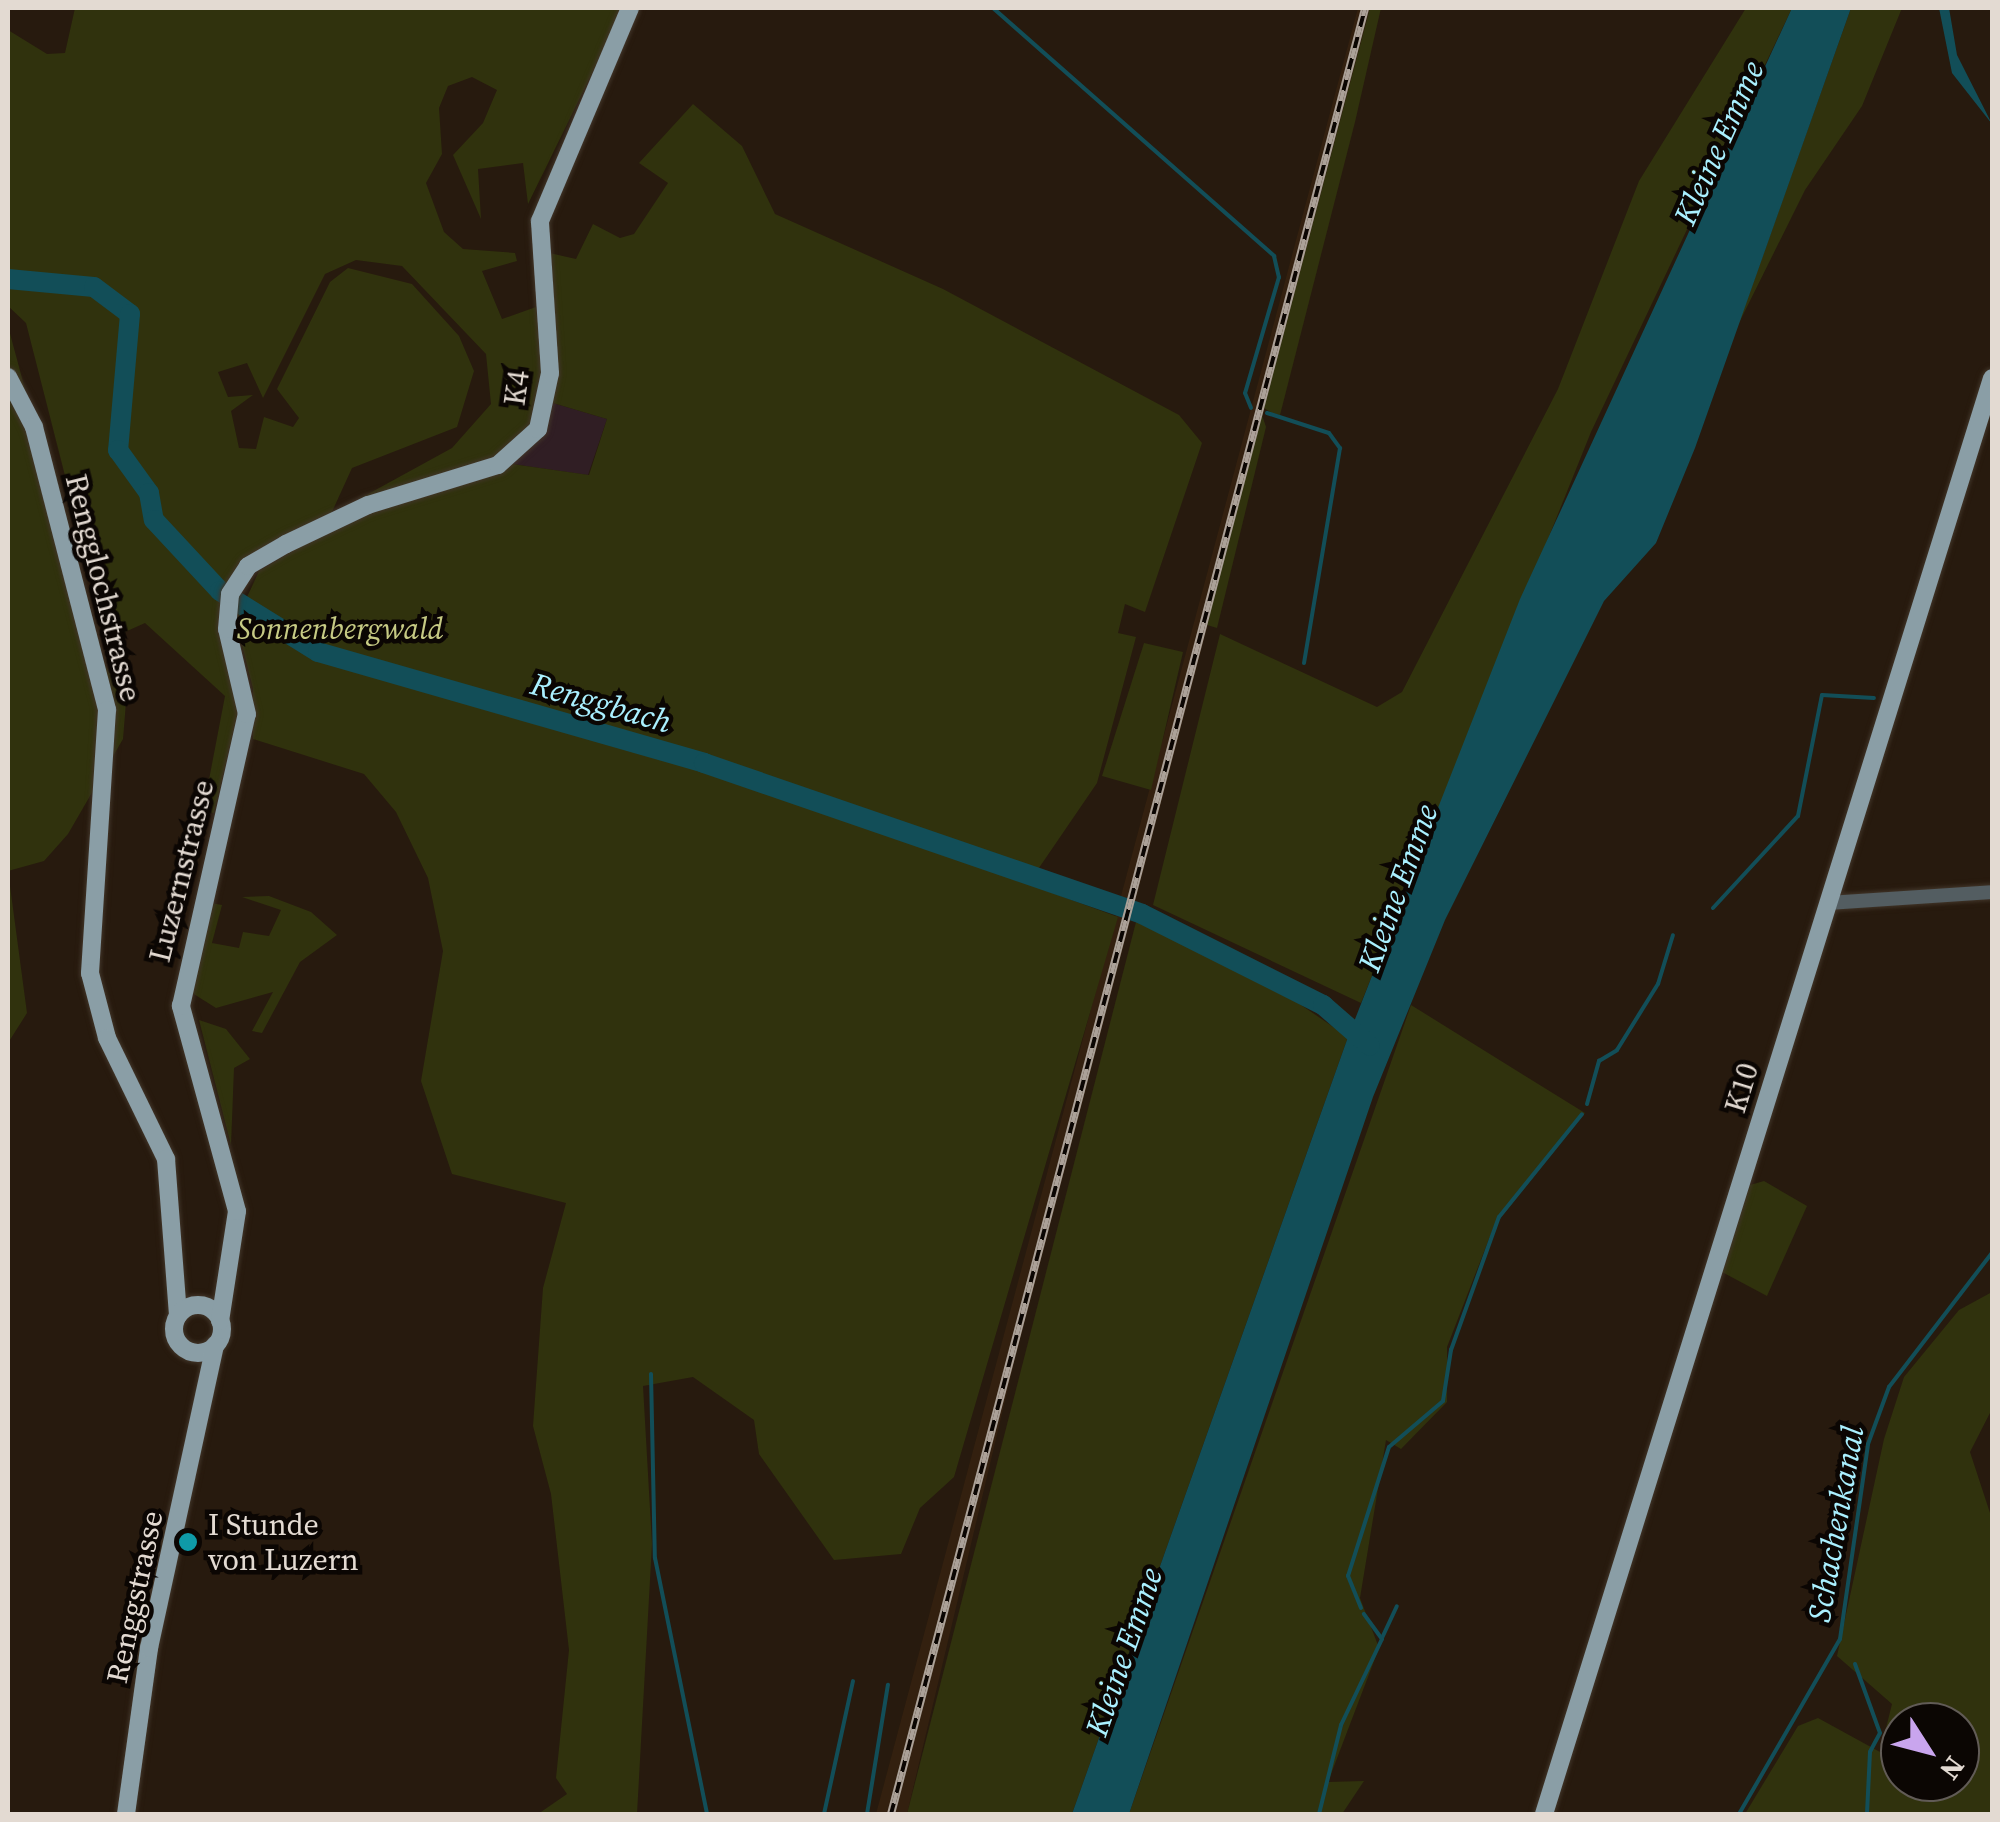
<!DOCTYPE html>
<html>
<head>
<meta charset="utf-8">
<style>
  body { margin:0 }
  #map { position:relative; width:2000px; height:1822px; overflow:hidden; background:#271a0e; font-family:"Source Serif 4",serif }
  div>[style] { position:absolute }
  .built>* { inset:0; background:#33200f }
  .industrial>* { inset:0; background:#301e24 }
  .green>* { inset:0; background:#30320d }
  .water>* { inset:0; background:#124e58 }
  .stream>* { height:4px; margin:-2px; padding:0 2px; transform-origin:2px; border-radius:2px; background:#124e58 }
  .river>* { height:20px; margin:-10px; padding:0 10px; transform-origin:10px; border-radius:10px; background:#124e58 }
  .roads { filter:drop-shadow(0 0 2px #413529) drop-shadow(0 0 2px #413529) }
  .minor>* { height:14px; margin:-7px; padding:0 7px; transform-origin:7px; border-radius:7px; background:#535d61 }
  .major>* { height:18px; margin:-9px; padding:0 9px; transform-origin:9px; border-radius:9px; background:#8a9ea6 }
  .major>.ring { margin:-9px; padding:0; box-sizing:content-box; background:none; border:18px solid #8a9ea6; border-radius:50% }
  .rail>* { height:8px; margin-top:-4px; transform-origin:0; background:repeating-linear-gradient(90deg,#0b0603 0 11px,#aba198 0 22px); box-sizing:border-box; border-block:2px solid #aba198 }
  .dots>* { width:28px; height:28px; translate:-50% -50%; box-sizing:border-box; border:5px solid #0b0603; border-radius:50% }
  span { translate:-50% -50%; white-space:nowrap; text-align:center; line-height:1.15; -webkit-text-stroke:9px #0b0603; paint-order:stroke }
  .street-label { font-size:30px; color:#e3dad2 }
  .park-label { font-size:30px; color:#c6ca84; font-style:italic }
  .poi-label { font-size:30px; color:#e3dad2 }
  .left { translate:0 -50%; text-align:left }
  .water-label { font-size:32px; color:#aaf0ff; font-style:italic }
  .frame { position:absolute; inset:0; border:10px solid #e3dad2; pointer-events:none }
  .north { position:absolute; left:1880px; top:1702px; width:100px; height:100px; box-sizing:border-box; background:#0b0603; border:2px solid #615b56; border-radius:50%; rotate:126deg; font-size:28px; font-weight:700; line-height:40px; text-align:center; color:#e3dad2 }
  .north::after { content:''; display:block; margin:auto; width:35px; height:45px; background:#c9a5ee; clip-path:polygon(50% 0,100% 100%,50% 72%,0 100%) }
</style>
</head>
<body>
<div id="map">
  <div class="built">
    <i style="clip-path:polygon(1358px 8px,1370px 8px,1014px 1363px,907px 1814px,876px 1814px)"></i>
  </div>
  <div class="industrial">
    <i style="clip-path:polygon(553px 403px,607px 419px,588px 475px,512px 464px,539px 440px)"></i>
  </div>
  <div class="green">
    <i style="clip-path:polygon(75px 8px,624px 8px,528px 204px,523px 163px,478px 169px,481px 219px,453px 155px,483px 123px,497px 90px,472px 77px,448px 86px,439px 108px,442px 154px,426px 183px,444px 232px,463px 249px,515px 253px,517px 261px,482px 271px,502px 319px,536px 307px,543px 379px,534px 423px,498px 457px,361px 502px,359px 499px,452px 448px,491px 404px,486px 354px,402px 266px,356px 260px,325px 274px,263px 398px,247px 363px,218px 372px,228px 397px,253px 395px,231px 411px,239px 448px,256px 449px,264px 417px,293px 427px,299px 418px,277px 389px,330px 282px,348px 268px,412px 284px,459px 336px,474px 371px,457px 427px,352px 468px,331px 514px,245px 558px,227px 583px,219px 614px,240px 703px,214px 813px,203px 811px,225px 696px,145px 623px,107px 640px,26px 323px,8px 306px,8px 30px,47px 54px,65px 53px)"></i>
    <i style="clip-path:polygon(1370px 8px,1381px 8px,1355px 122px,1280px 415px,1272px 413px,1264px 408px)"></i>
    <i style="clip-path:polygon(1746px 8px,1792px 8px,1591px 432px,1361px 1003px,1153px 905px,1220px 634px,1377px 707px,1402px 692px,1558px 389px,1639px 181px)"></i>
    <i style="clip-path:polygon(1851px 8px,1902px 8px,1862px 106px,1805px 190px,1738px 325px)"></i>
    <i style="clip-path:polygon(693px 104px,742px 146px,775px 214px,943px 289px,1179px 415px,1202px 443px,1145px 612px,1125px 604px,1118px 633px,1136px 637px,1097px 783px,1028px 884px,1118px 917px,954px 1477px,920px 1508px,901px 1554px,834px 1560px,759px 1454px,754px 1420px,693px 1377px,643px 1386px,652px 1544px,637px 1814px,538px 1814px,567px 1794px,556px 1778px,569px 1650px,551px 1494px,533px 1426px,543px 1288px,566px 1203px,452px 1174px,421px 1081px,443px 951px,428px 878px,396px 812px,364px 774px,253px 739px,253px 689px,236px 621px,259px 571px,347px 519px,512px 464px,589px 475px,607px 419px,553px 403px,545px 252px,576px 259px,593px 224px,620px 238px,634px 234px,668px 183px,639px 163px)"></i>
    <i style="clip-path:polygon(8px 326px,94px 646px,126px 702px,123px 739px,68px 834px,44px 861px,8px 871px,27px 1013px,8px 1043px)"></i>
    <i style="clip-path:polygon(1262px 415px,1266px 427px,1217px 628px,1207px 625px)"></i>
    <i style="clip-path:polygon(1144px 643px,1183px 652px,1151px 790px,1102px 776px)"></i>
    <i style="clip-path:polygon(269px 896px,311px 912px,337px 935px,300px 962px,262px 1033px,252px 1031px,273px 992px,216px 1008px,189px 991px,211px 903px,222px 905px,212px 943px,239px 948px,243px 932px,269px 936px,281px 910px,242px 897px)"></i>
    <i style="clip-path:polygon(1136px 922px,1260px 977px,1348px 1037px,1072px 1814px,907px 1814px)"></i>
    <i style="clip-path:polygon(1411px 1005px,1585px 1113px,1494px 1226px,1447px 1347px,1447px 1402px,1401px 1449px,1386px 1440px,1360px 1598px,1379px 1648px,1328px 1782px,1364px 1781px,1342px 1814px,1129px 1814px)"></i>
    <i style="clip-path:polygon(199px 1020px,226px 1029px,250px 1059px,234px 1068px,231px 1145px)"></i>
    <i style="clip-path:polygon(1764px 1181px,1807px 1206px,1767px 1296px,1722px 1272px,1750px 1185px)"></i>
    <i style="clip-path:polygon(evenodd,1992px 1292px,1992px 1409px,1970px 1452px,1992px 1519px,1992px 1814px,1745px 1814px,1798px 1726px,1818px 1718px,1880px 1752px,1892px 1704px,1837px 1656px,1884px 1439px,1904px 1377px,1959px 1310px,1992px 1292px,1900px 1722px,1960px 1722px,1960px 1782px,1900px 1782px,1900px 1722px)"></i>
  </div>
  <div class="water">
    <i style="clip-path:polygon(1792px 8px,1851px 8px,1695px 448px,1656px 543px,1604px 601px,1445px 920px,1373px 1097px,1129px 1814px,1072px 1814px,1348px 1037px,1520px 599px)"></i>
    <i style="clip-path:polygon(1939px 8px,1949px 8px,1957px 55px,1992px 124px,1952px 73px)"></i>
  </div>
  <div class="stream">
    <i style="left:993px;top:8px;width:375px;rotate:41.4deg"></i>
    <i style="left:1274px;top:256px;width:22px;rotate:77deg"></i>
    <i style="left:1279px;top:277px;width:121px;rotate:106.3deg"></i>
    <i style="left:1245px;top:393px;width:16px;rotate:68deg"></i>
    <i style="left:1267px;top:413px;width:65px;rotate:17.9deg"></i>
    <i style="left:1329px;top:433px;width:19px;rotate:54deg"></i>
    <i style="left:1340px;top:448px;width:218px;rotate:99.5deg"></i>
    <i style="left:1713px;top:908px;width:125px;rotate:-47.3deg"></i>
    <i style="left:1798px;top:816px;width:123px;rotate:-78.8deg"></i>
    <i style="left:1822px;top:695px;width:52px;rotate:3.3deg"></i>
    <i style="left:1587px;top:1104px;width:45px;rotate:-74.4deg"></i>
    <i style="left:1599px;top:1061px;width:21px;rotate:-31deg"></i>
    <i style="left:1617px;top:1050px;width:78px;rotate:-58.2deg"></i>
    <i style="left:1658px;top:984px;width:51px;rotate:-73deg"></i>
    <i style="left:651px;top:1374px;width:184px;rotate:88.8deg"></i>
    <i style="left:655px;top:1558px;width:261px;rotate:78.5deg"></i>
    <i style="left:1361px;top:1608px;width:35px;rotate:-112deg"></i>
    <i style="left:1348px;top:1576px;width:135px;rotate:-72.4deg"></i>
    <i style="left:1389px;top:1447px;width:71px;rotate:-40.4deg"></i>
    <i style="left:1443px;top:1401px;width:52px;rotate:-81.1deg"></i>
    <i style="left:1451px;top:1350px;width:141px;rotate:-70.2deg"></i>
    <i style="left:1499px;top:1217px;width:132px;rotate:-51.1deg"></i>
    <i style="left:1382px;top:1638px;width:35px;rotate:-65deg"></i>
    <i style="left:1855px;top:1664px;width:73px;rotate:70.1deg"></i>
    <i style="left:1880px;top:1733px;width:21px;rotate:118deg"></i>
    <i style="left:1870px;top:1752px;width:62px;rotate:92.8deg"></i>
    <i style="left:824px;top:1814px;width:136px;rotate:-77.7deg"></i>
    <i style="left:867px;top:1814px;width:131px;rotate:-80.8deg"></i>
    <i style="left:1319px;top:1814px;width:92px;rotate:-76.1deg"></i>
    <i style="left:1341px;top:1725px;width:95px;rotate:-64.5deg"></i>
    <i style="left:1382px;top:1639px;width:31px;rotate:-126deg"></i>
    <i style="left:1739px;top:1814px;width:202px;rotate:-60deg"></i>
    <i style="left:1840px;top:1639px;width:197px;rotate:-81.8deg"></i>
    <i style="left:1868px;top:1444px;width:61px;rotate:-69.8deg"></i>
    <i style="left:1889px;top:1387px;width:169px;rotate:-52.5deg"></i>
  </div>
  <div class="river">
    <i style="left:8px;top:279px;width:86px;rotate:5.3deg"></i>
    <i style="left:94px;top:287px;width:45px;rotate:36.9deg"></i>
    <i style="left:130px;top:314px;width:137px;rotate:95deg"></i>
    <i style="left:118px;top:450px;width:53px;rotate:54.2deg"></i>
    <i style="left:149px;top:493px;width:27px;rotate:80deg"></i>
    <i style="left:154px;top:520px;width:97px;rotate:47.1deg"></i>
    <i style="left:220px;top:591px;width:115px;rotate:31.9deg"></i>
    <i style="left:318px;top:652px;width:402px;rotate:16deg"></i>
    <i style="left:704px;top:763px;width:463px;rotate:19deg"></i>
    <i style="left:1142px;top:914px;width:203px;rotate:26.7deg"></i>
    <i style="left:1323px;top:1005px;width:62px;rotate:41.1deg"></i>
  </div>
  <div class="roads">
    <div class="minor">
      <i style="left:1828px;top:903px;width:164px;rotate:-3.8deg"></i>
    </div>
    <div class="major">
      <i style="left:8px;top:377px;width:56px;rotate:62.5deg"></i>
      <i style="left:34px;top:427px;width:292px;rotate:75.5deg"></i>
      <i style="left:107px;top:710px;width:264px;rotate:93.7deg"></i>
      <i style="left:90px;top:973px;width:67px;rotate:75.3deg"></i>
      <i style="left:107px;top:1038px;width:135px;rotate:64deg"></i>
      <i style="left:166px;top:1159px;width:157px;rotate:85.6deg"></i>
      <i class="ring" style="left:174px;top:1305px;width:30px;height:30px"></i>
      <i style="left:220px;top:1321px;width:111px;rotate:-81.2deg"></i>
      <i style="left:237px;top:1211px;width:213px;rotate:-105.3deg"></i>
      <i style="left:181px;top:1006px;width:299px;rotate:-77.3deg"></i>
      <i style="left:247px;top:714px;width:87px;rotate:-103.2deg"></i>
      <i style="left:227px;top:629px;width:35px;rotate:-85deg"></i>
      <i style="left:230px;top:594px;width:33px;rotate:-57deg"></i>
      <i style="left:248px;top:566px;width:44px;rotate:-30.1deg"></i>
      <i style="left:286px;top:544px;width:91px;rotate:-25.4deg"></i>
      <i style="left:368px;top:505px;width:136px;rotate:-17.1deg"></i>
      <i style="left:498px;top:465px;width:54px;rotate:-42deg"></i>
      <i style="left:538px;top:429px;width:57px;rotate:-77.9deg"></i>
      <i style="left:550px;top:373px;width:152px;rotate:-93.8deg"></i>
      <i style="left:540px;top:221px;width:231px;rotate:-67.1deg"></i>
      <i style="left:126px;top:1814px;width:168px;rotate:-82.1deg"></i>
      <i style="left:149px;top:1648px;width:310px;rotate:-77.7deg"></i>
      <i style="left:1544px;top:1814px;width:1504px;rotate:-72.67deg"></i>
    </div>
  </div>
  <div class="rail">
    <i style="left:891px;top:1814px;width:1867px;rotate:-75.29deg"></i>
  </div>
  <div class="dots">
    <i style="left:188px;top:1542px;background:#0f9aa8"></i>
  </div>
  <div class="street-label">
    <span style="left:517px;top:388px;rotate:-82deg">K4</span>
    <span style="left:103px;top:588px;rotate:76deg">Rengglochstrasse</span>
    <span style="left:182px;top:871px;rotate:-76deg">Luzernstrasse</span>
    <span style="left:1742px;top:1088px;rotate:-73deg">K10</span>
    <span style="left:135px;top:1597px;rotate:-78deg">Renggstrasse</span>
  </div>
  <div class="park-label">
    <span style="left:340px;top:629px">Sonnenbergwald</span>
  </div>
  <div class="poi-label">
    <span class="left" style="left:208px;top:1542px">I Stunde<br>von Luzern</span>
  </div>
  <div class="water-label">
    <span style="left:1719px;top:143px;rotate:-66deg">Kleine Emme</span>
    <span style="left:601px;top:703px;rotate:16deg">Renggbach</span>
    <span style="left:1398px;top:888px;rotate:-70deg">Kleine Emme</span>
    <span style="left:1836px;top:1524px;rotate:-80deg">Schachenkanal</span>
    <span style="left:1124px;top:1652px;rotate:-71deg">Kleine Emme</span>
  </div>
  <div class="frame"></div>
  <div class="north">N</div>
</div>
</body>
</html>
